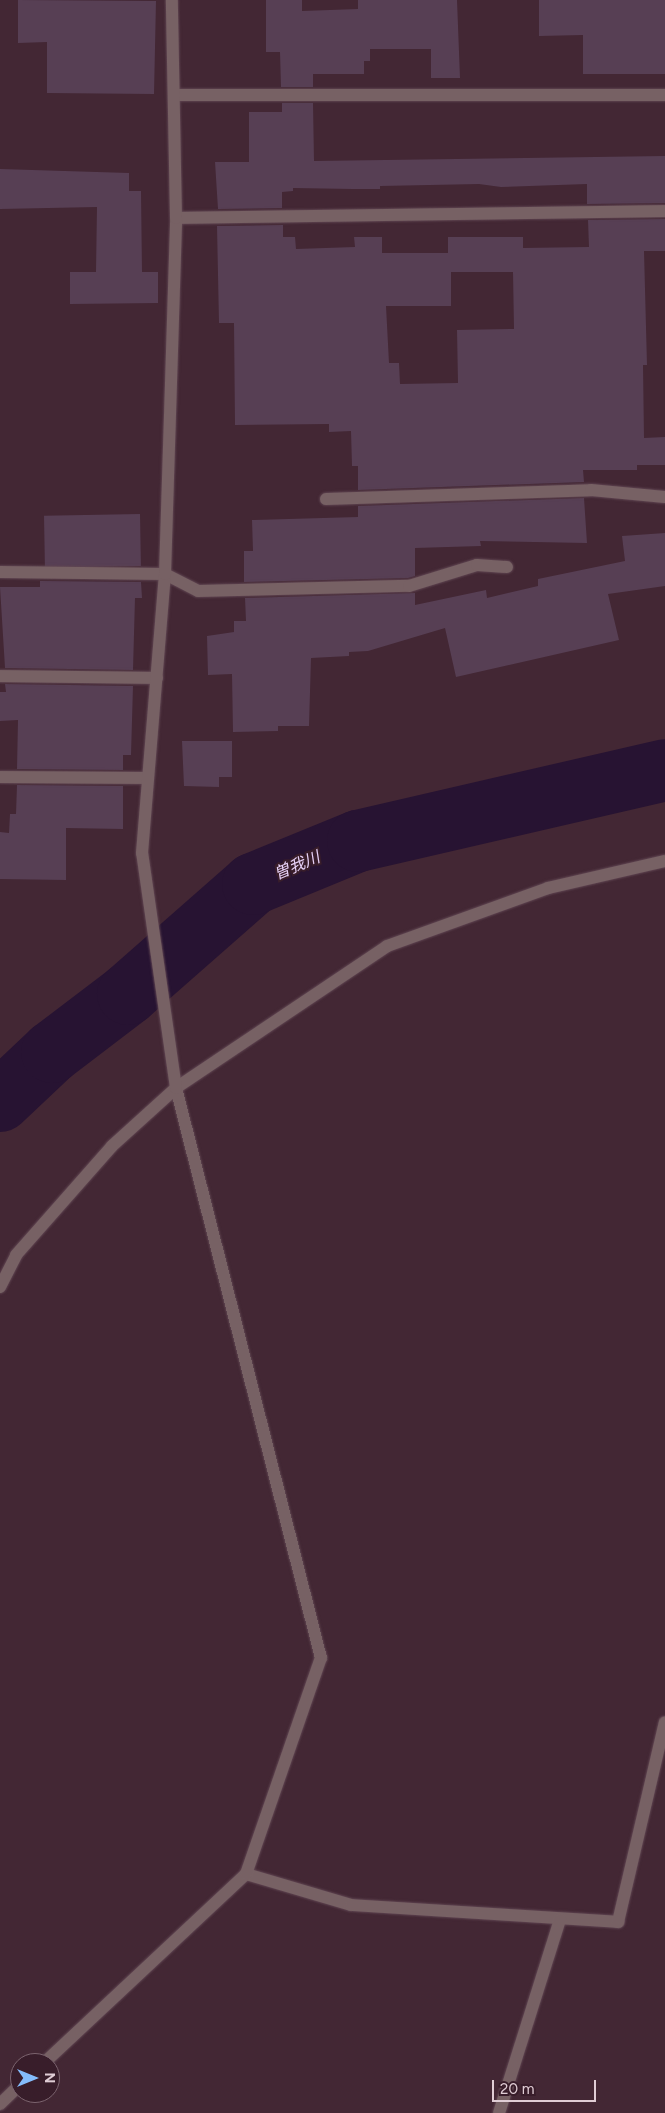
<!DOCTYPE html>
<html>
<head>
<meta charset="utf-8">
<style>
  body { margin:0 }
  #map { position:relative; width:665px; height:2113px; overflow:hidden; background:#432734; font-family:Figtree,"Noto Sans JP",sans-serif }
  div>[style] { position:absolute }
  .river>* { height:62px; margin:-31px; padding:0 31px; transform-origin:31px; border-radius:31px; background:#271332 }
  .building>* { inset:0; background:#573f54; transform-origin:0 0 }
  .roads { filter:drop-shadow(0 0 1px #5f4551) drop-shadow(0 0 1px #5f4551) }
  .minor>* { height:12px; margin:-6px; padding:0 6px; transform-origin:6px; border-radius:6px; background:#776164 }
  span { translate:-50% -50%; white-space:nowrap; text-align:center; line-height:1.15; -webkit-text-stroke:4px #381d2a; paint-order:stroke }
  .water-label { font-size:16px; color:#e7d1f7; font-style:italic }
  .north { position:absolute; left:10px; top:2053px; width:50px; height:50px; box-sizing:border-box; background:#381d2a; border:1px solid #7b636e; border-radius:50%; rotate:90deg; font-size:14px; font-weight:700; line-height:20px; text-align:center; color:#e0cdd5 }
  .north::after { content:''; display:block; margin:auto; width:18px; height:22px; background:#84bcfb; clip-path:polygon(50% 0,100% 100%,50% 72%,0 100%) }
  .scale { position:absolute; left:492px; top:2080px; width:104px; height:22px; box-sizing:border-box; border:2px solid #e0cdd5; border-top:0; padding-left:6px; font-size:15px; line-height:18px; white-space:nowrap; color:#e0cdd5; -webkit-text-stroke:4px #381d2a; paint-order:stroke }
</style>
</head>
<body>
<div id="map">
  <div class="river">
    <i style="left:0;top:1101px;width:71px;rotate:-43.3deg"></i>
    <i style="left:52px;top:1052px;width:96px;rotate:-37.3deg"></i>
    <i style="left:128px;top:994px;width:167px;rotate:-41.3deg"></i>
    <i style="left:253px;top:884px;width:113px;rotate:-22.3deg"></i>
    <i style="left:358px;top:841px;width:315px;rotate:-13deg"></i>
  </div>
  <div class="building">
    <i style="clip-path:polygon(18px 0,156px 1px,154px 94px,47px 93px,47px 42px,18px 43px)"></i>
    <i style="clip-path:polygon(266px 0,302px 0,302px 11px,358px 9px,358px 0,457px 0,460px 78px,431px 78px,431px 49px,370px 49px,370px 61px,364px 61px,364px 74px,313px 74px,313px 87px,281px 87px,280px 52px,266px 52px)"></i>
    <i style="clip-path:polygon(539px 0,665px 0,665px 74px,583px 74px,583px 35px,539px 36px)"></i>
    <i style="clip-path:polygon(282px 103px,313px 103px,314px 161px,665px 156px,665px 203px,587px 204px,587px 184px,501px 187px,479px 184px,380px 186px,380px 189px,353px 189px,293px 188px,293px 191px,282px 192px,282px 208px,218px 209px,215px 162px,249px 162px,249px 112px,282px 112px)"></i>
    <i style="clip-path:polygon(0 169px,129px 173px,129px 191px,141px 191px,142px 272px,158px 272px,158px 303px,70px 304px,70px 272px,96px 272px,97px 207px,0 209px)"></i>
    <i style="clip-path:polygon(evenodd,665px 219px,665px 251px,644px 251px,647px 365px,643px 365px,644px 438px,665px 437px,665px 465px,637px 465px,637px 470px,583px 470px,584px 482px,358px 490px,358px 466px,352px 466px,351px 431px,329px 432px,329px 424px,235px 425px,234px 323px,219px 323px,217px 226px,283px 225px,283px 237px,295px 237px,296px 249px,355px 247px,354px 237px,382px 237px,382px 253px,448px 253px,448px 237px,523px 237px,523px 248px,589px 247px,588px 220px,665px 219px,451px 272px,513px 272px,514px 329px,457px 330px,458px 383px,400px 384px,399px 363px,389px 363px,386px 306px,451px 306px,451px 272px)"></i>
    <i style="clip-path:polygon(584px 498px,587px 543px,480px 541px,481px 546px,415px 548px,415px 576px,408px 578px,244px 582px,244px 551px,253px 551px,252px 520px,358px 517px,358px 506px)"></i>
    <i style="left:140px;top:514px;width:52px;height:96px;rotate:89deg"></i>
    <i style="clip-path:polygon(665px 533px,665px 586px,608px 594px,619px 640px,456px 677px,445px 628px,368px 651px,349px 652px,349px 656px,311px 658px,309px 726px,278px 726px,278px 731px,233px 732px,232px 674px,208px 675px,207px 636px,234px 632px,234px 621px,246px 621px,245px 598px,415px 593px,415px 605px,486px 590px,487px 598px,538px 586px,538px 579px,625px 561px,622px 536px)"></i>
    <i style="clip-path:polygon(40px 581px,141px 582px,142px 598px,135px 598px,133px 670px,5px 668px,0 587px,40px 587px)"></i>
    <i style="clip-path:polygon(5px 684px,133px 686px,131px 755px,123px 755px,123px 770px,17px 769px,18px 720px,0 721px,0 692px,6px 692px)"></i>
    <i style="clip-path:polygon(182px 741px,232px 741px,232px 777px,219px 777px,219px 787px,184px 786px)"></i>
    <i style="clip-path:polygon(17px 785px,123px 786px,123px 829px,66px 828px,66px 880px,0 879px,0 832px,9px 833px,10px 814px,16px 814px)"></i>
  </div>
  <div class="roads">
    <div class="minor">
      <i style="left:174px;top:95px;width:491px"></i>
      <i style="left:176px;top:218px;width:489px;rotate:-0.8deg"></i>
      <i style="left:326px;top:499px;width:265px;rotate:-1.9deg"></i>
      <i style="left:591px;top:490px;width:74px;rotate:5.4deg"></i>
      <i style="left:0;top:572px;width:165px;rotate:0.7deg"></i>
      <i style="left:165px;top:574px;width:37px;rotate:27deg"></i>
      <i style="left:198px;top:591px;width:211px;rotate:-1.4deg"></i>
      <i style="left:409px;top:586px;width:71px;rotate:-17.2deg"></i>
      <i style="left:477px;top:565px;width:30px;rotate:4deg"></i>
      <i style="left:0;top:676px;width:157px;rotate:0.7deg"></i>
      <i style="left:0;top:777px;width:148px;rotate:0.4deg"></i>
      <i style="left:0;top:1287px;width:36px;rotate:-63deg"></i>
      <i style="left:16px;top:1255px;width:145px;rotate:-48.6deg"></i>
      <i style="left:112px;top:1146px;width:86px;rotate:-42.2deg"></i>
      <i style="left:176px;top:1088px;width:254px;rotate:-33.9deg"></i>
      <i style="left:387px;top:946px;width:171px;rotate:-19.8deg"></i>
      <i style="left:548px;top:888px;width:120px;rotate:-13deg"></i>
      <i style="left:246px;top:1874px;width:109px;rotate:16.4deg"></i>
      <i style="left:351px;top:1905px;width:268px;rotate:3.6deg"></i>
      <i style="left:618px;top:1922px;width:205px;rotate:-76.8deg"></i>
      <i style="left:44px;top:2063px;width:277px;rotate:-43.1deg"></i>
      <i style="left:246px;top:1874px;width:229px;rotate:-70.9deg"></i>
      <i style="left:321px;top:1658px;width:588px;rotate:-104.27deg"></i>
      <i style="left:176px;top:1088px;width:237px;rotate:-98.2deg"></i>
      <i style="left:142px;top:853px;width:280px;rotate:-85.3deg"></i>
      <i style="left:165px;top:574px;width:356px;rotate:-88.2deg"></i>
      <i style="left:176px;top:218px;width:218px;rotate:-91.1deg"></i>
      <i style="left:0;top:2104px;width:28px;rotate:-44deg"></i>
      <i style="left:499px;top:2113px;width:203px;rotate:-72.5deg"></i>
    </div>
  </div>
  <div class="water-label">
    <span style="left:297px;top:866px;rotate:-23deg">曽我川</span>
  </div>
  <div class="north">N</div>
  <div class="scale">20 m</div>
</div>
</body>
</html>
